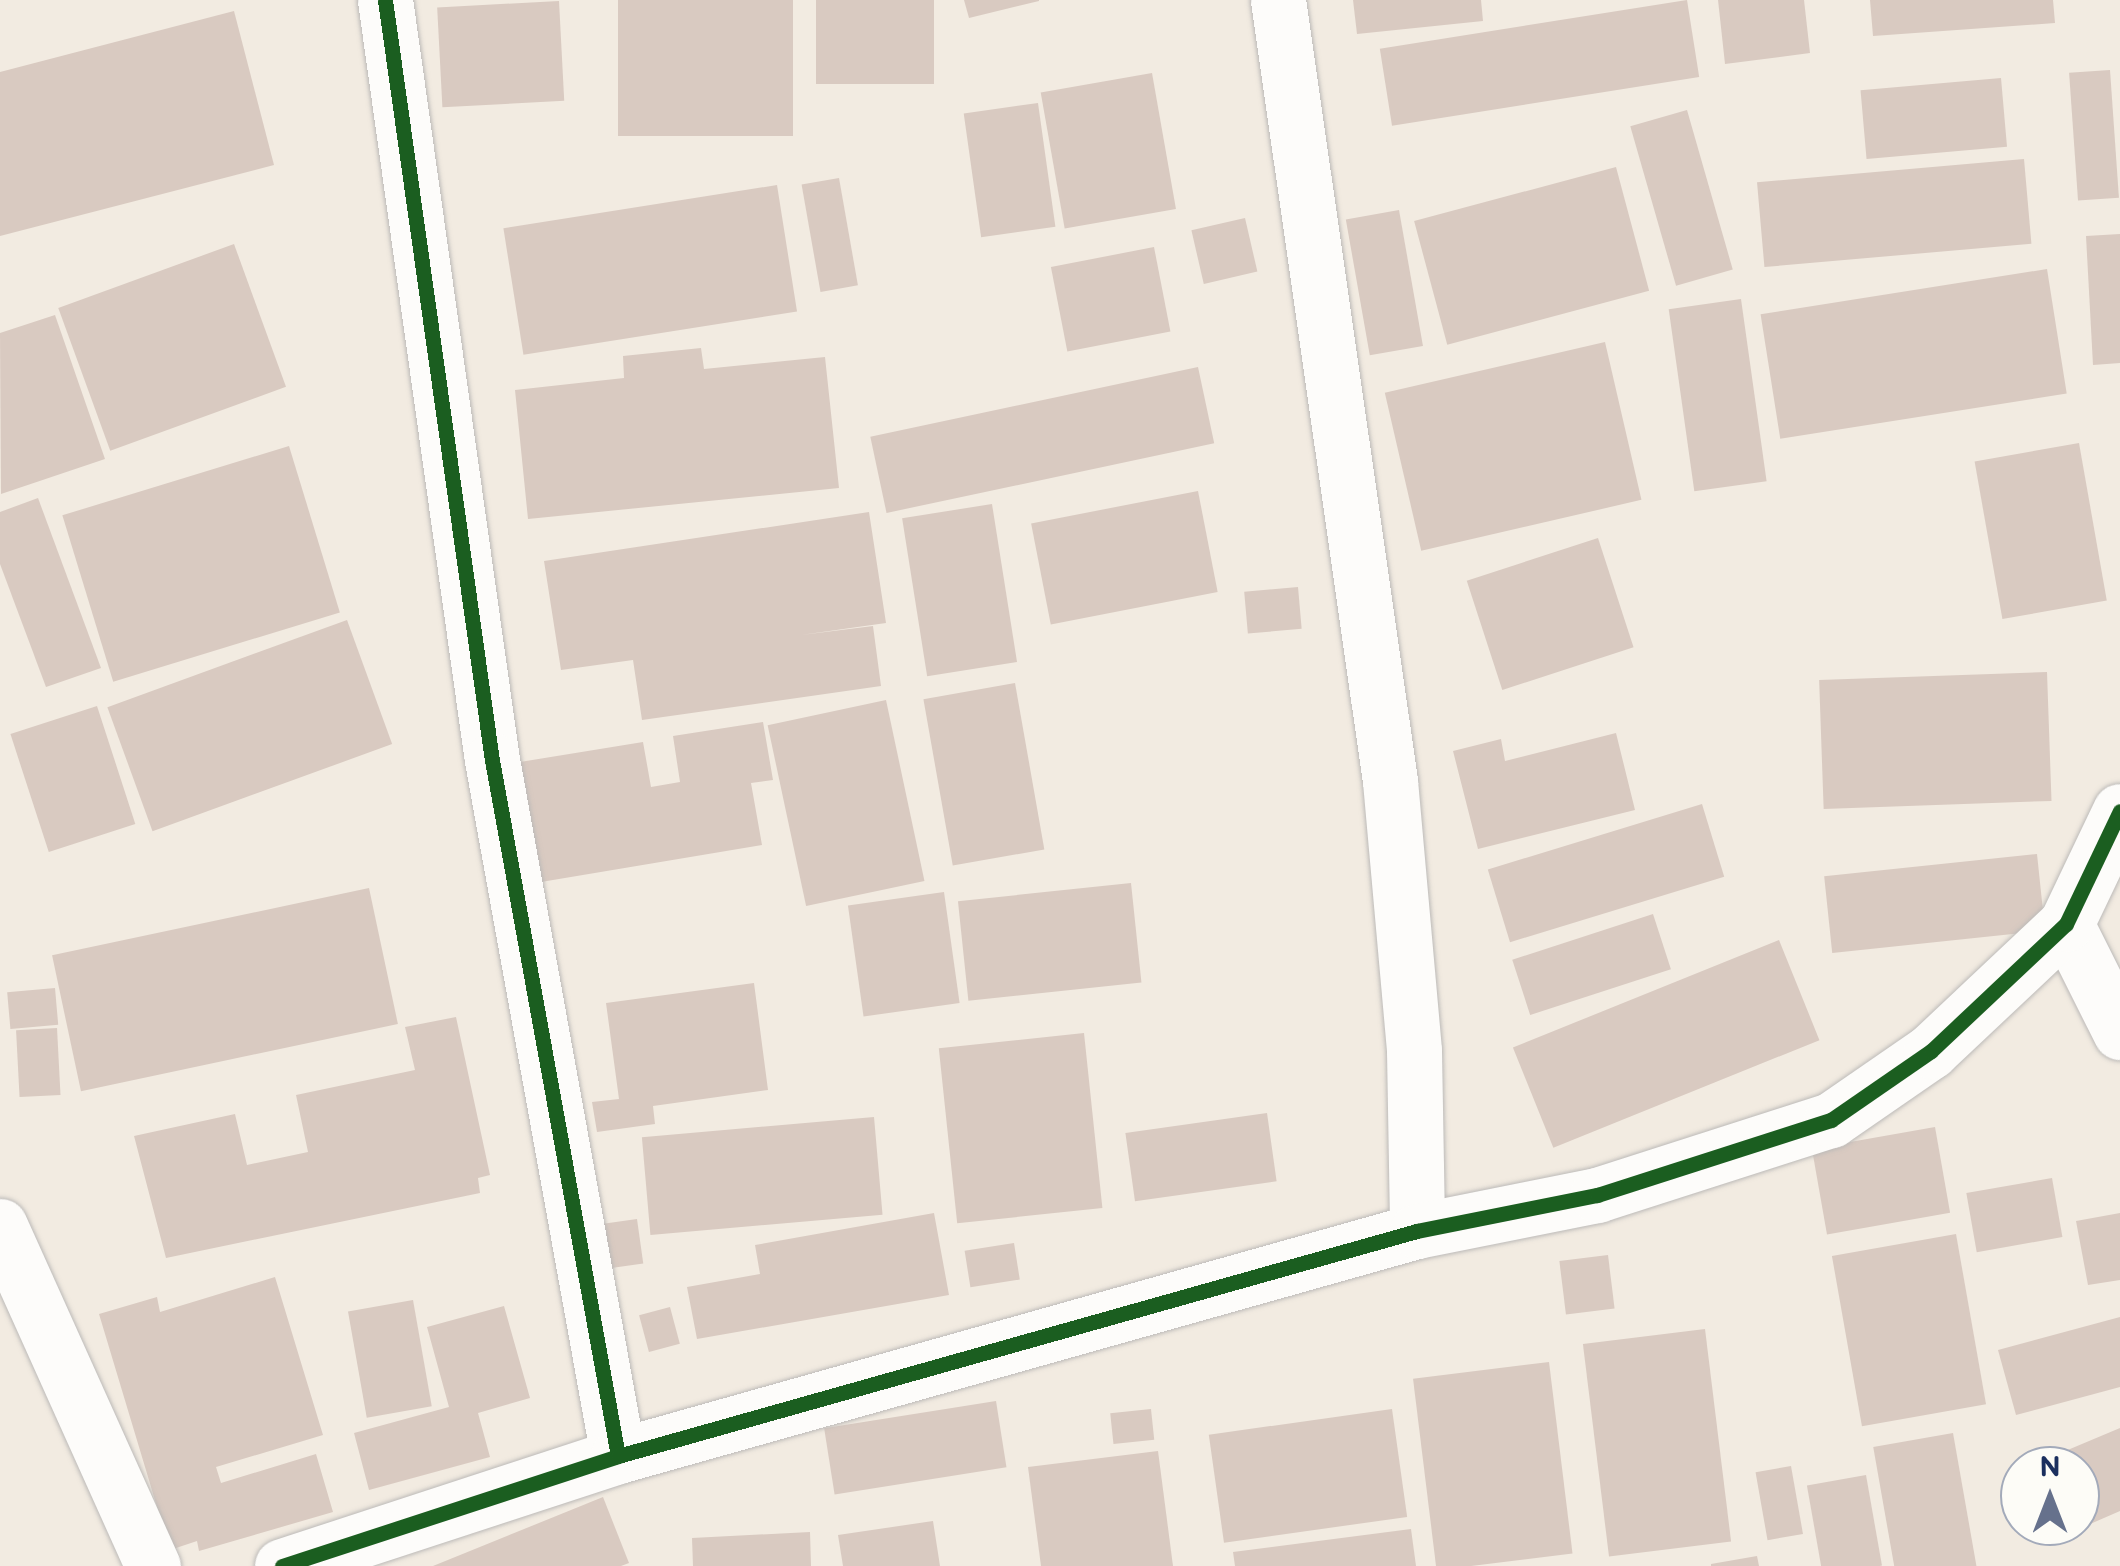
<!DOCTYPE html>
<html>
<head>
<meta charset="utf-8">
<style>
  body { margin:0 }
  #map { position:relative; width:2120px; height:1566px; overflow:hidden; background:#f2ebe1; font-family:"Balsamiq Sans",sans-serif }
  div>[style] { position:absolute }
  .building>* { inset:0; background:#d9cac1; transform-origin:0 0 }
  .roads { filter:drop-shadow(0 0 2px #bcbab8) drop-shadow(0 0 2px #bcbab8) }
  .minor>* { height:55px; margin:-27.5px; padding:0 27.5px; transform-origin:27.5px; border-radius:27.5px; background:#fdfcfa }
  .cycleway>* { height:15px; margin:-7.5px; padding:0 7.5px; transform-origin:7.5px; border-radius:7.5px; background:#1b5e20 }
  span { translate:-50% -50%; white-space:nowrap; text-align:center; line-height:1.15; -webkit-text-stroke:8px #fdfcf7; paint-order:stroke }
  .north { position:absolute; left:2000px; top:1446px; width:100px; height:100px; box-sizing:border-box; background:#fdfcf7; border:2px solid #a3aaba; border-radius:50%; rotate:0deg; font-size:28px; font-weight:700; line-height:40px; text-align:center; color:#1b2f5e }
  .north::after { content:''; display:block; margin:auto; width:35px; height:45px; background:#66718c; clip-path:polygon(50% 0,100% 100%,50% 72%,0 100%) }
</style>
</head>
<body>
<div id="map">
  <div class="building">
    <i style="left:618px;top:0;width:175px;height:136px"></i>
    <i style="left:816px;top:0;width:118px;height:84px"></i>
    <i style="clip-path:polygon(964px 0,1039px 0,1039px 1px,969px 18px)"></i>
    <i style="clip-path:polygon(1353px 0,1481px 0,1483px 21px,1357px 34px)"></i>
    <i style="left:1687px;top:0;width:78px;height:311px;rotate:81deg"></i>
    <i style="clip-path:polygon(1718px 0,1804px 0,1810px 53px,1725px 64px)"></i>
    <i style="clip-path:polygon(1870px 0,2053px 0,2055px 23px,1873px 36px)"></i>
    <i style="left:559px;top:1px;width:100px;height:122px;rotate:87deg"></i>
    <i style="clip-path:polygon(234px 11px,274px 165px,0 236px,0 72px)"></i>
    <i style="left:2110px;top:70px;width:128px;height:41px;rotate:86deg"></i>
    <i style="left:1152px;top:73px;width:138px;height:113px;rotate:80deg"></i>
    <i style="left:2001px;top:78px;width:69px;height:141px;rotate:85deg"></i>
    <i style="left:1038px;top:103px;width:125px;height:75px;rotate:82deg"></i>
    <i style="left:1687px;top:110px;width:166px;height:59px;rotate:74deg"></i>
    <i style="left:2024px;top:159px;width:85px;height:268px;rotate:85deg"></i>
    <i style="left:1616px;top:167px;width:128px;height:209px;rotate:75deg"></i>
    <i style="left:839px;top:178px;width:109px;height:38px;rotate:80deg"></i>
    <i style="left:777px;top:185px;width:128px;height:277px;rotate:81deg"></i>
    <i style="left:1399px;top:210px;width:138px;height:54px;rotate:80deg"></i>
    <i style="left:1245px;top:218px;width:55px;height:55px;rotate:77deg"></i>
    <i style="clip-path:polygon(2120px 234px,2120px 363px,2093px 365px,2086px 236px)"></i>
    <i style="left:234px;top:244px;width:152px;height:187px;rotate:70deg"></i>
    <i style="left:1154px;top:247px;width:86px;height:105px;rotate:79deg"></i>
    <i style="left:2047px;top:269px;width:126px;height:290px;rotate:81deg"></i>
    <i style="left:1741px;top:299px;width:184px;height:73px;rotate:82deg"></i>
    <i style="clip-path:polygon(55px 315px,105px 459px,1px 494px,0 333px)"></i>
    <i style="left:1605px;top:342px;width:162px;height:226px;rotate:77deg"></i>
    <i style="clip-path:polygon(701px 348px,704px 369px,825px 357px,839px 488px,528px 519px,515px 390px,624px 378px,623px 356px)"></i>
    <i style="left:1198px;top:367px;width:78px;height:335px;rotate:78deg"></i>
    <i style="left:2079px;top:443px;width:160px;height:106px;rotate:80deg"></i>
    <i style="left:289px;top:446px;width:174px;height:237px;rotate:73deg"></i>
    <i style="left:1198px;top:491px;width:103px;height:170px;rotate:79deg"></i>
    <i style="clip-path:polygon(38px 498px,101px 668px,46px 687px,0 564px,0 512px)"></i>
    <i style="left:992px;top:504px;width:160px;height:91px;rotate:81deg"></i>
    <i style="clip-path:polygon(869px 512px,886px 623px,801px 635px,873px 626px,881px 686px,642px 720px,633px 660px,561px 670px,544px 561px)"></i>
    <i style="left:1598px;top:538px;width:115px;height:138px;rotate:72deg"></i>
    <i style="left:1298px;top:587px;width:42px;height:54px;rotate:85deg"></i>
    <i style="left:347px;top:620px;width:132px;height:255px;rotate:70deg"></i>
    <i style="left:2047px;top:672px;width:129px;height:228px;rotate:88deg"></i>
    <i style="left:1015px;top:683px;width:169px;height:93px;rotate:80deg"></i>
    <i style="left:886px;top:700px;width:185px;height:121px;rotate:78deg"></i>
    <i style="left:97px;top:706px;width:124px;height:91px;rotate:72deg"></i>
    <i style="clip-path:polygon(763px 722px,773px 780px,751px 783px,762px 845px,541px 882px,520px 762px,643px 742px,651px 787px,680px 782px,673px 736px)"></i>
    <i style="clip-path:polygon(1616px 733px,1635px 810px,1478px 849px,1453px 751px,1501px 739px,1505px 761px)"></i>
    <i style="left:1702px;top:804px;width:76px;height:224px;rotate:73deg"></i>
    <i style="left:2037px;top:854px;width:77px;height:214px;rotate:84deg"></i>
    <i style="left:1131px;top:883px;width:100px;height:174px;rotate:84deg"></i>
    <i style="left:369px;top:888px;width:139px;height:324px;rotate:78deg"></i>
    <i style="left:944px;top:892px;width:112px;height:97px;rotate:82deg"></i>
    <i style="left:1653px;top:914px;width:58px;height:148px;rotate:72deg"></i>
    <i style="left:1779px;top:940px;width:108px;height:287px;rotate:68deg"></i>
    <i style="clip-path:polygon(754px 983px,768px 1090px,653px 1106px,655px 1124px,597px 1132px,592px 1102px,619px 1099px,606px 1003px)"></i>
    <i style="left:55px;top:988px;width:37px;height:48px;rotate:85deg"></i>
    <i style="clip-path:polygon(456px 1017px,490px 1175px,478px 1178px,480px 1193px,166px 1258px,134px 1136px,235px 1114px,247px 1165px,308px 1152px,296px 1095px,415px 1070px,405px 1027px)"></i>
    <i style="left:57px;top:1028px;width:67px;height:41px;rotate:87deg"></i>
    <i style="left:1084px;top:1033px;width:176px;height:146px;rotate:84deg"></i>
    <i style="left:1267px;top:1113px;width:69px;height:143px;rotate:82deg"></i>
    <i style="left:874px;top:1117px;width:98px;height:233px;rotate:85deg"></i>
    <i style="left:1935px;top:1127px;width:87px;height:125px;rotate:80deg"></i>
    <i style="left:2052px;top:1178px;width:60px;height:87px;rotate:80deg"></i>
    <i style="clip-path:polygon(934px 1213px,949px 1295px,697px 1339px,687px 1287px,760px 1274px,755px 1245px)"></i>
    <i style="clip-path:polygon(2120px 1213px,2120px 1280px,2088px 1285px,2076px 1221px)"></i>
    <i style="left:637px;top:1219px;width:45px;height:50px;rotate:82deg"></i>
    <i style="left:1956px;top:1234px;width:173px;height:126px;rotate:80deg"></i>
    <i style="left:1014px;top:1243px;width:37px;height:50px;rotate:81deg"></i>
    <i style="left:1608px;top:1255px;width:54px;height:49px;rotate:83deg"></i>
    <i style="clip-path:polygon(275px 1277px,323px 1435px,216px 1467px,221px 1483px,316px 1454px,333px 1512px,199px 1551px,197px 1541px,170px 1550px,99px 1314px,157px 1297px,160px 1312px)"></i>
    <i style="left:413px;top:1300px;width:108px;height:66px;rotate:80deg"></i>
    <i style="clip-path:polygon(504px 1306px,530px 1398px,478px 1413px,490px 1457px,369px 1490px,354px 1433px,449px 1407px,427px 1327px)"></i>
    <i style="left:670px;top:1307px;width:38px;height:32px;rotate:75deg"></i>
    <i style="clip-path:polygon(2120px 1317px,2120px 1387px,2016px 1415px,1998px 1350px)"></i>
    <i style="left:1705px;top:1329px;width:214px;height:123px;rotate:83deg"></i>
    <i style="left:1549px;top:1362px;width:193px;height:137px;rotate:83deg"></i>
    <i style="left:996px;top:1401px;width:67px;height:174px;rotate:81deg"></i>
    <i style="left:1151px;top:1409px;width:31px;height:41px;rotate:84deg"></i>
    <i style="left:1392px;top:1409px;width:109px;height:185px;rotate:82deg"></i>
    <i style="clip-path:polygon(2120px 1428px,2120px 1511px,2081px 1528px,2080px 1466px,2055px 1466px,2051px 1457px)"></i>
    <i style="left:1953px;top:1433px;width:135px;height:81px;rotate:80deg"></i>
    <i style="clip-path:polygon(1158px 1451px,1173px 1566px,1041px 1566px,1028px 1467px)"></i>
    <i style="left:1791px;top:1466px;width:69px;height:36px;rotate:80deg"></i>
    <i style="left:1866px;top:1475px;width:92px;height:60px;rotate:80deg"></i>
    <i style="clip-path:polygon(603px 1497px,629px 1563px,621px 1566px,433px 1566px)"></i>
    <i style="clip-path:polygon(933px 1521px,940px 1566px,843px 1566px,838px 1535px)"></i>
    <i style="clip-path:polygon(1411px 1529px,1416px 1566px,1235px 1566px,1233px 1552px)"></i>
    <i style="clip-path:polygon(810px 1532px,811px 1566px,693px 1566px,692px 1538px)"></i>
    <i style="clip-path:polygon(1757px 1556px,1759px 1566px,1711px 1566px,1711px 1564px)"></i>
  </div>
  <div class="roads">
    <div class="minor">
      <i style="left:385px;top:0;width:767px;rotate:81.99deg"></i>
      <i style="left:492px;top:760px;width:707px;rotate:79.74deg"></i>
      <i style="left:1278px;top:0;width:789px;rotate:81.84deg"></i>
      <i style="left:1390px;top:781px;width:271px;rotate:84.9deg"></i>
      <i style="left:1414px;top:1051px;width:180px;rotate:89deg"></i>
      <i style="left:2066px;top:924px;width:121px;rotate:63.4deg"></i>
      <i style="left:0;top:1226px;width:373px;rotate:65.8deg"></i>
      <i style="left:282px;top:1566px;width:354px;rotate:-18.1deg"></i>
      <i style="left:618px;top:1456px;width:830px;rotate:-15.73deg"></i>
      <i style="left:1417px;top:1231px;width:184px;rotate:-11.3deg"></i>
      <i style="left:1597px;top:1195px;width:246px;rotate:-17.8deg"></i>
      <i style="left:1831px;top:1120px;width:121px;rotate:-34.6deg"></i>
      <i style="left:1931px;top:1051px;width:185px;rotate:-43.3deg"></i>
      <i style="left:2066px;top:924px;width:125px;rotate:-64.5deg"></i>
    </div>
  </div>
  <div class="cycleway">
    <i style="left:385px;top:0;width:767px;rotate:81.99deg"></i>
    <i style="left:492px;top:760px;width:707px;rotate:79.74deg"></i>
    <i style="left:282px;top:1566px;width:354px;rotate:-18.1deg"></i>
    <i style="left:618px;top:1456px;width:830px;rotate:-15.73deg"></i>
    <i style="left:1417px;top:1231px;width:184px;rotate:-11.3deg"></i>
    <i style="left:1597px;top:1195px;width:246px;rotate:-17.8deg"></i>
    <i style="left:1831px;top:1120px;width:121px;rotate:-34.6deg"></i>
    <i style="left:1931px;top:1051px;width:185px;rotate:-43.3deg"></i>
    <i style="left:2066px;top:924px;width:125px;rotate:-64.5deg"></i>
  </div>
  <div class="north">N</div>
</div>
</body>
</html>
